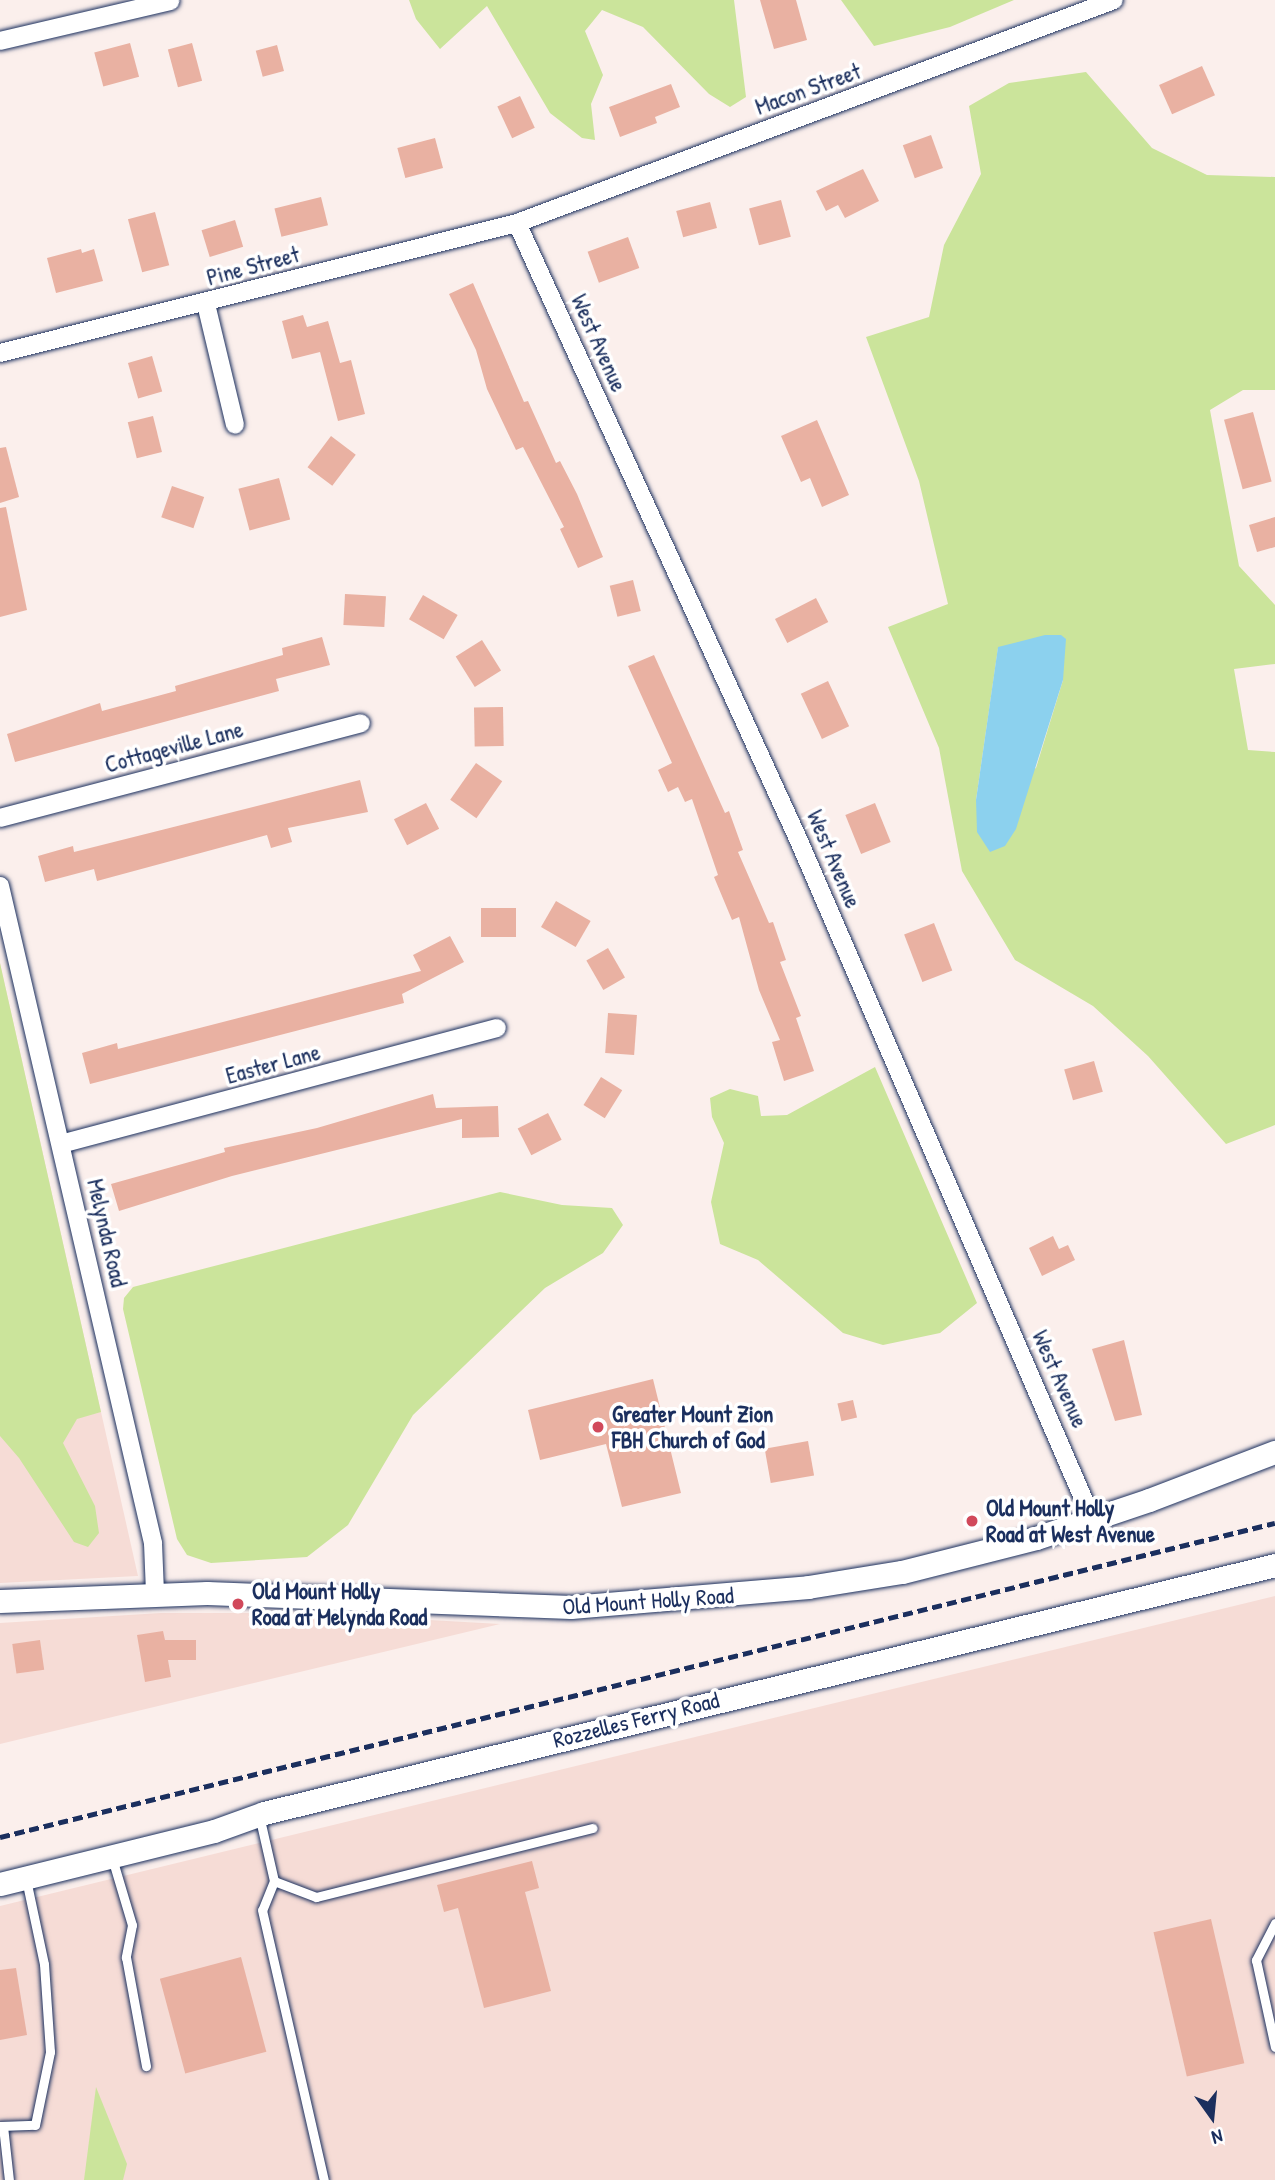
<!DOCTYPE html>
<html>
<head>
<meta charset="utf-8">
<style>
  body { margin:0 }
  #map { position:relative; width:1275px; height:2180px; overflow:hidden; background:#fbefec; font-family:"Patrick Hand",sans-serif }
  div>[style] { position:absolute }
  .built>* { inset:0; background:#f6dcd6 }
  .green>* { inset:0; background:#cbe49b }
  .water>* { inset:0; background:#8cd1ee }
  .building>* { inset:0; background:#e9b1a2; transform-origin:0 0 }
  .roads { filter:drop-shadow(0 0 2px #1b2f5e) drop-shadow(0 0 2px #1b2f5e) }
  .service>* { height:9px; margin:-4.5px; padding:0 4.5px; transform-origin:4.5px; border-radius:4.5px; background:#fff }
  .minor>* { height:18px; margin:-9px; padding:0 9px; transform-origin:9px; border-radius:9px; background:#fff }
  .tertiary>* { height:23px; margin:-11.5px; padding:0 11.5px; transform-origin:11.5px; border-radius:11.5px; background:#fff }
  .rail>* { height:5px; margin-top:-2.5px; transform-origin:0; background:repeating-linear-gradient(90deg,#1b2f5e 0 10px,transparent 0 15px) }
  .dots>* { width:19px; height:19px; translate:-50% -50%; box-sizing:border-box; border:4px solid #fff; border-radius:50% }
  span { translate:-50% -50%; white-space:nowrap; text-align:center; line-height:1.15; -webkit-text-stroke:7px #fff; paint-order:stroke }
  .street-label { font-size:23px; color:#1b2f5e }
  .poi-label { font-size:23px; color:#1b2f5e; font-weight:700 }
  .left { translate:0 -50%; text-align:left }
  .north { position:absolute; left:1177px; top:2082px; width:70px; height:70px; -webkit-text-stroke:5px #fff; paint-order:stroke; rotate:165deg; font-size:19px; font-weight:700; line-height:28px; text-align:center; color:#1b2f5e }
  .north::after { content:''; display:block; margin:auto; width:24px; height:32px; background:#1b2f5e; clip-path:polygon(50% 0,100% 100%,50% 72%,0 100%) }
</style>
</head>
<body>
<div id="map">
  <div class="built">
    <i style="clip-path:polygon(0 963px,101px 1412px,138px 1576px,0 1583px)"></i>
    <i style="clip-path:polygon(1275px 1596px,1275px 2180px,0 2180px,0 1906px)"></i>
    <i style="clip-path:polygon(161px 1613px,304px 1613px,500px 1624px,0 1744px,0 1623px)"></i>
  </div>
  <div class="green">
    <i style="clip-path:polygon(409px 0,734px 0,746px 97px,730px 107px,709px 94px,643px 27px,602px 10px,585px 31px,603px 75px,591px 104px,595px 140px,582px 138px,550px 113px,487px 6px,440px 49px,416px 19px)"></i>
    <i style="clip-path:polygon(841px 0,1014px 0,950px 27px,874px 46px)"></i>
    <i style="clip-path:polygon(evenodd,1086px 72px,1152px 148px,1207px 175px,1275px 177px,1275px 390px,1243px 390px,1210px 410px,1239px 566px,1275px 605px,1275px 664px,1234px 669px,1248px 750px,1275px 752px,1275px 1125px,1226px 1144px,1148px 1056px,1093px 1006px,1015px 960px,962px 871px,939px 748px,888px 627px,948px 604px,919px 481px,866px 337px,929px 317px,944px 245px,981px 174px,969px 106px,1009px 83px,1086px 72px,998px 648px,1063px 680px,1036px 768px,976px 800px,998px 648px)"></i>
    <i style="clip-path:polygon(0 963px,101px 1412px,77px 1419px,63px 1443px,95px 1506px,99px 1533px,88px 1547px,74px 1542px,19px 1458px,0 1436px)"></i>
    <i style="clip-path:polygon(875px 1067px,977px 1303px,940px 1333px,883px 1345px,843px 1333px,758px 1260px,720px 1244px,711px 1202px,724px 1143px,712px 1117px,710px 1098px,730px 1089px,758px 1096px,761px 1116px,787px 1115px)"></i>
    <i style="clip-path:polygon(500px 1192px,562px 1205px,612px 1208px,623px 1225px,603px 1253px,545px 1288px,413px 1415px,348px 1525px,307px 1557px,211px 1563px,187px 1555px,177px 1539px,123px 1309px,124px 1298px,133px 1287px)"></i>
    <i style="clip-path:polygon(96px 2087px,127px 2164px,123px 2180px,84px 2180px)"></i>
  </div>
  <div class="water">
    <i style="clip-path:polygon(1045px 635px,1061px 635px,1066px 639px,1063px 680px,1016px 829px,1005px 846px,990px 852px,977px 832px,976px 800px,998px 647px)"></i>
  </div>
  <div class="building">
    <i style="clip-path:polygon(760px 0,796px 0,807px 40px,774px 49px)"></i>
    <i style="left:130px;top:43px;width:35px;height:37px;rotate:75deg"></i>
    <i style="left:192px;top:43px;width:39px;height:25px;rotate:75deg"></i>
    <i style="left:277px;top:45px;width:27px;height:22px;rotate:75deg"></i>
    <i style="left:1202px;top:66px;width:32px;height:47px;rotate:66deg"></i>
    <i style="clip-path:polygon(671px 84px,680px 107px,655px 117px,657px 123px,620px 137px,609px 107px)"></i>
    <i style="left:520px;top:96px;width:35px;height:25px;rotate:65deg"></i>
    <i style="left:931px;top:135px;width:35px;height:30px;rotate:70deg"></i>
    <i style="left:435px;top:138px;width:31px;height:39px;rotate:75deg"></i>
    <i style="clip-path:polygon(863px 169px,879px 201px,845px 218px,838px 205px,826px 211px,816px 191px)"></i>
    <i style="left:321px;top:197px;width:29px;height:48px;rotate:76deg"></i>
    <i style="left:781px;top:200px;width:38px;height:33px;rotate:75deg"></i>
    <i style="left:710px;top:202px;width:27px;height:35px;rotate:75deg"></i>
    <i style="left:155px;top:212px;width:55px;height:28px;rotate:75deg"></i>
    <i style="left:235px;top:220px;width:28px;height:35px;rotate:73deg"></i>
    <i style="left:628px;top:237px;width:33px;height:43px;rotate:70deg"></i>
    <i style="clip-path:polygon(81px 249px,82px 253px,94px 249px,103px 281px,56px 293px,47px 258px)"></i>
    <i style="clip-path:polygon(473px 283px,524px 402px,528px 401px,556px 463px,560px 461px,577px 494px,603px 557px,578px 568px,560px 529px,564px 527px,523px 447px,516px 450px,487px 389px,476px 350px,449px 294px)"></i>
    <i style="clip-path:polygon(303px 315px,307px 327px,328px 321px,340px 363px,351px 360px,365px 414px,338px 421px,320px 352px,292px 359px,282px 321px)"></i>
    <i style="left:152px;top:356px;width:37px;height:25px;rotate:74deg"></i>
    <i style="left:1253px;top:412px;width:72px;height:30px;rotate:75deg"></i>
    <i style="left:153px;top:416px;width:37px;height:26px;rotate:76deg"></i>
    <i style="clip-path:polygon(817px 420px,849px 495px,822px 507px,810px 478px,801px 482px,781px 436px)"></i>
    <i style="left:331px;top:436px;width:31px;height:39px;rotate:37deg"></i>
    <i style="clip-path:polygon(6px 447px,19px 497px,0 503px,0 448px)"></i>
    <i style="left:279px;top:478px;width:43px;height:42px;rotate:75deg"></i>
    <i style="left:172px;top:486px;width:34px;height:33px;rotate:19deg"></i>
    <i style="clip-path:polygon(6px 507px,27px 610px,0 617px,0 508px)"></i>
    <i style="clip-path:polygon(1275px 517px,1275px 547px,1257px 552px,1249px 525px)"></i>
    <i style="left:633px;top:580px;width:32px;height:24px;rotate:76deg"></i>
    <i style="left:345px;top:594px;width:41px;height:31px;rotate:3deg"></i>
    <i style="left:423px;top:595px;width:40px;height:28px;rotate:30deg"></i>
    <i style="left:816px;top:598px;width:27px;height:46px;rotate:63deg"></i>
    <i style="clip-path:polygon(322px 637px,330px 665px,276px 679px,279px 691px,15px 762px,7px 734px,100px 703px,102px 711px,176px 691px,175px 686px,283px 655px,282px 648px)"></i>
    <i style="left:482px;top:640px;width:36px;height:31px;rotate:58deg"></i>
    <i style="clip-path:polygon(654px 655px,725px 813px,729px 811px,743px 850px,738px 852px,769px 923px,773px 922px,786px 960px,780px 962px,801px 1016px,796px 1018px,814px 1071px,784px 1081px,772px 1042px,780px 1040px,759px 990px,739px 917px,732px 920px,714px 877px,718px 875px,692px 799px,685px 802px,678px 787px,668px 792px,658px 770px,672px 763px,628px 666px)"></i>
    <i style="left:828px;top:681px;width:50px;height:30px;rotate:65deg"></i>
    <i style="left:503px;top:707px;width:39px;height:29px;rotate:89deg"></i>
    <i style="left:476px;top:763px;width:32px;height:45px;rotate:35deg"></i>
    <i style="clip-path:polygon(360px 780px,368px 812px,288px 828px,292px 842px,271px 848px,267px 835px,97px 881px,94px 869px,45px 882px,38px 856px,73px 846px,74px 852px)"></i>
    <i style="left:426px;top:803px;width:29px;height:36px;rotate:63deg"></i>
    <i style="left:875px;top:803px;width:42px;height:32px;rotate:68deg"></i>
    <i style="left:556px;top:901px;width:40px;height:30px;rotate:30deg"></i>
    <i style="left:516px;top:908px;width:29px;height:35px;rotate:90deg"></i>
    <i style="left:934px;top:923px;width:51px;height:32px;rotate:69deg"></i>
    <i style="clip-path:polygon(450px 936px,464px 962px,402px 994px,404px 1003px,90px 1084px,82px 1053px,117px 1043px,118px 1049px,421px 971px,413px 955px)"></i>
    <i style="left:608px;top:948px;width:34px;height:25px;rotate:60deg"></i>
    <i style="left:608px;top:1013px;width:29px;height:40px;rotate:4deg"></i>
    <i style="left:1094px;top:1061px;width:32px;height:31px;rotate:74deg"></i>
    <i style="left:601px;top:1077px;width:25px;height:33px;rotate:32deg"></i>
    <i style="clip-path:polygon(433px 1094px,436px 1108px,498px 1106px,499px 1137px,462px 1138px,462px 1119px,232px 1176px,119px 1211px,111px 1184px,225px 1152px,224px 1148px,317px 1128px)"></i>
    <i style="left:548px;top:1113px;width:30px;height:34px;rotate:63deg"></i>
    <i style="clip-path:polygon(1053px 1236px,1059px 1249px,1068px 1245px,1075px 1260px,1042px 1276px,1029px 1248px)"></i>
    <i style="clip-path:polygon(1124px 1340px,1142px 1415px,1115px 1421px,1092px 1349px)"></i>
    <i style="clip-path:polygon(653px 1379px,681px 1493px,622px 1507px,606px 1444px,540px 1460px,528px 1410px)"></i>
    <i style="left:853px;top:1400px;width:18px;height:16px;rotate:77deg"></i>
    <i style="left:808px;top:1441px;width:35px;height:44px;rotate:80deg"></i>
    <i style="clip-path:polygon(163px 1631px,165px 1640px,196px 1640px,196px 1660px,168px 1660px,171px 1677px,145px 1682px,137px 1635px)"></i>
    <i style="left:40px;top:1640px;width:30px;height:28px;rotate:82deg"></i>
    <i style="clip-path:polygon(532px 1861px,539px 1888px,525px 1892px,551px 1991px,484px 2008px,458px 1908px,444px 1912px,437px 1885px)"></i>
    <i style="left:1211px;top:1919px;width:148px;height:59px;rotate:77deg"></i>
    <i style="left:241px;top:1957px;width:98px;height:84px;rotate:75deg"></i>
    <i style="clip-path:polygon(16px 1968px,27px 2035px,0 2040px,0 1970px)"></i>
  </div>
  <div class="roads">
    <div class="service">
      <i style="left:259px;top:1815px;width:68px;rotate:77.2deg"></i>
      <i style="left:274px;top:1881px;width:31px;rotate:112deg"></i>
      <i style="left:262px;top:1910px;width:277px;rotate:77.1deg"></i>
      <i style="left:112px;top:1858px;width:70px;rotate:73.4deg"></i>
      <i style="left:132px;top:1925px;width:33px;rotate:101deg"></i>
      <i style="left:126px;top:1957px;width:111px;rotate:79.6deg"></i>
      <i style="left:274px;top:1881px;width:45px;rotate:20.9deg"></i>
      <i style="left:316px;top:1897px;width:285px;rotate:-14deg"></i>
      <i style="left:1275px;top:1923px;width:42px;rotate:117.2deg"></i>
      <i style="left:1256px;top:1960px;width:89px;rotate:77.7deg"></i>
      <i style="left:0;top:2126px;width:35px;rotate:-2deg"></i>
      <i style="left:35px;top:2125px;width:75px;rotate:-78.4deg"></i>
      <i style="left:50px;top:2052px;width:88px;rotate:-93.9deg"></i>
      <i style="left:44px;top:1964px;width:87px;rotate:-102deg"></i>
      <i style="left:3px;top:2126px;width:54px;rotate:83.7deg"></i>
    </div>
    <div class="minor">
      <i style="left:0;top:41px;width:175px;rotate:-13.2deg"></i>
      <i style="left:517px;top:223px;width:679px;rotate:65.47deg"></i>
      <i style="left:799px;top:841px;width:741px;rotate:66.62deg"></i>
      <i style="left:206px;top:304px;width:124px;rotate:76.5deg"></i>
      <i style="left:0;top:353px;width:533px;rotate:-14.11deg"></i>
      <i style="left:517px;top:223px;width:637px;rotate:-20.48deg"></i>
      <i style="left:0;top:818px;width:373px;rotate:-14.7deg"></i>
      <i style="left:0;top:886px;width:675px;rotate:76.89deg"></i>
      <i style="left:153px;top:1543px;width:49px;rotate:87.7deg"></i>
      <i style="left:61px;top:1144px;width:451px;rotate:-14.9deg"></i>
    </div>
    <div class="tertiary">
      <i style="left:0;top:1601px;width:207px;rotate:-2.2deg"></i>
      <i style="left:207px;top:1593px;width:364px;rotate:2.2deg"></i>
      <i style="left:571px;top:1607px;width:238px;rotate:-4.8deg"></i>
      <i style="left:808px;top:1587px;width:95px;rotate:-9.1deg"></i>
      <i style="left:902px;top:1572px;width:138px;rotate:-14.2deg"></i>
      <i style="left:1036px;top:1538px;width:119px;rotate:-18.6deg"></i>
      <i style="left:1149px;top:1500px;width:135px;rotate:-20.9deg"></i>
      <i style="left:0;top:1884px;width:220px;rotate:-13.9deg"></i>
      <i style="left:214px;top:1831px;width:53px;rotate:-19.8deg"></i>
      <i style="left:264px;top:1813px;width:1041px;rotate:-13.78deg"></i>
    </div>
  </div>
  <div class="rail">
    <i style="left:0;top:1837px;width:1313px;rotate:-13.84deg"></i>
  </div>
  <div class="dots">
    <i style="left:598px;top:1427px;background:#d1495b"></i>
    <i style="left:972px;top:1521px;background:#d1495b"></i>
    <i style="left:238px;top:1604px;background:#d1495b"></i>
  </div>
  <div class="street-label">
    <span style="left:808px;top:89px;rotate:-20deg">Macon Street</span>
    <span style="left:253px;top:266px;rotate:-15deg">Pine Street</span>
    <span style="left:599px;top:343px;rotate:66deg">West Avenue</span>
    <span style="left:174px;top:747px;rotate:-15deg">Cottageville Lane</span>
    <span style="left:834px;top:859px;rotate:67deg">West Avenue</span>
    <span style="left:273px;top:1064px;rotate:-15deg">Easter Lane</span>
    <span style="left:107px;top:1233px;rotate:77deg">Melynda Road</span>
    <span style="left:1060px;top:1379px;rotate:66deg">West Avenue</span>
    <span style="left:648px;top:1601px;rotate:-4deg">Old Mount Holly Road</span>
    <span style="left:636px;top:1720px;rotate:-14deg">Rozzelles Ferry Road</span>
  </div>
  <div class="poi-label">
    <span class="left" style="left:612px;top:1427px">Greater Mount Zion<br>FBH Church of God</span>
    <span class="left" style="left:986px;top:1521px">Old Mount Holly<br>Road at West Avenue</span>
    <span class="left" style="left:252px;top:1604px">Old Mount Holly<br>Road at Melynda Road</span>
  </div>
  <div class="north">N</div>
</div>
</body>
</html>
